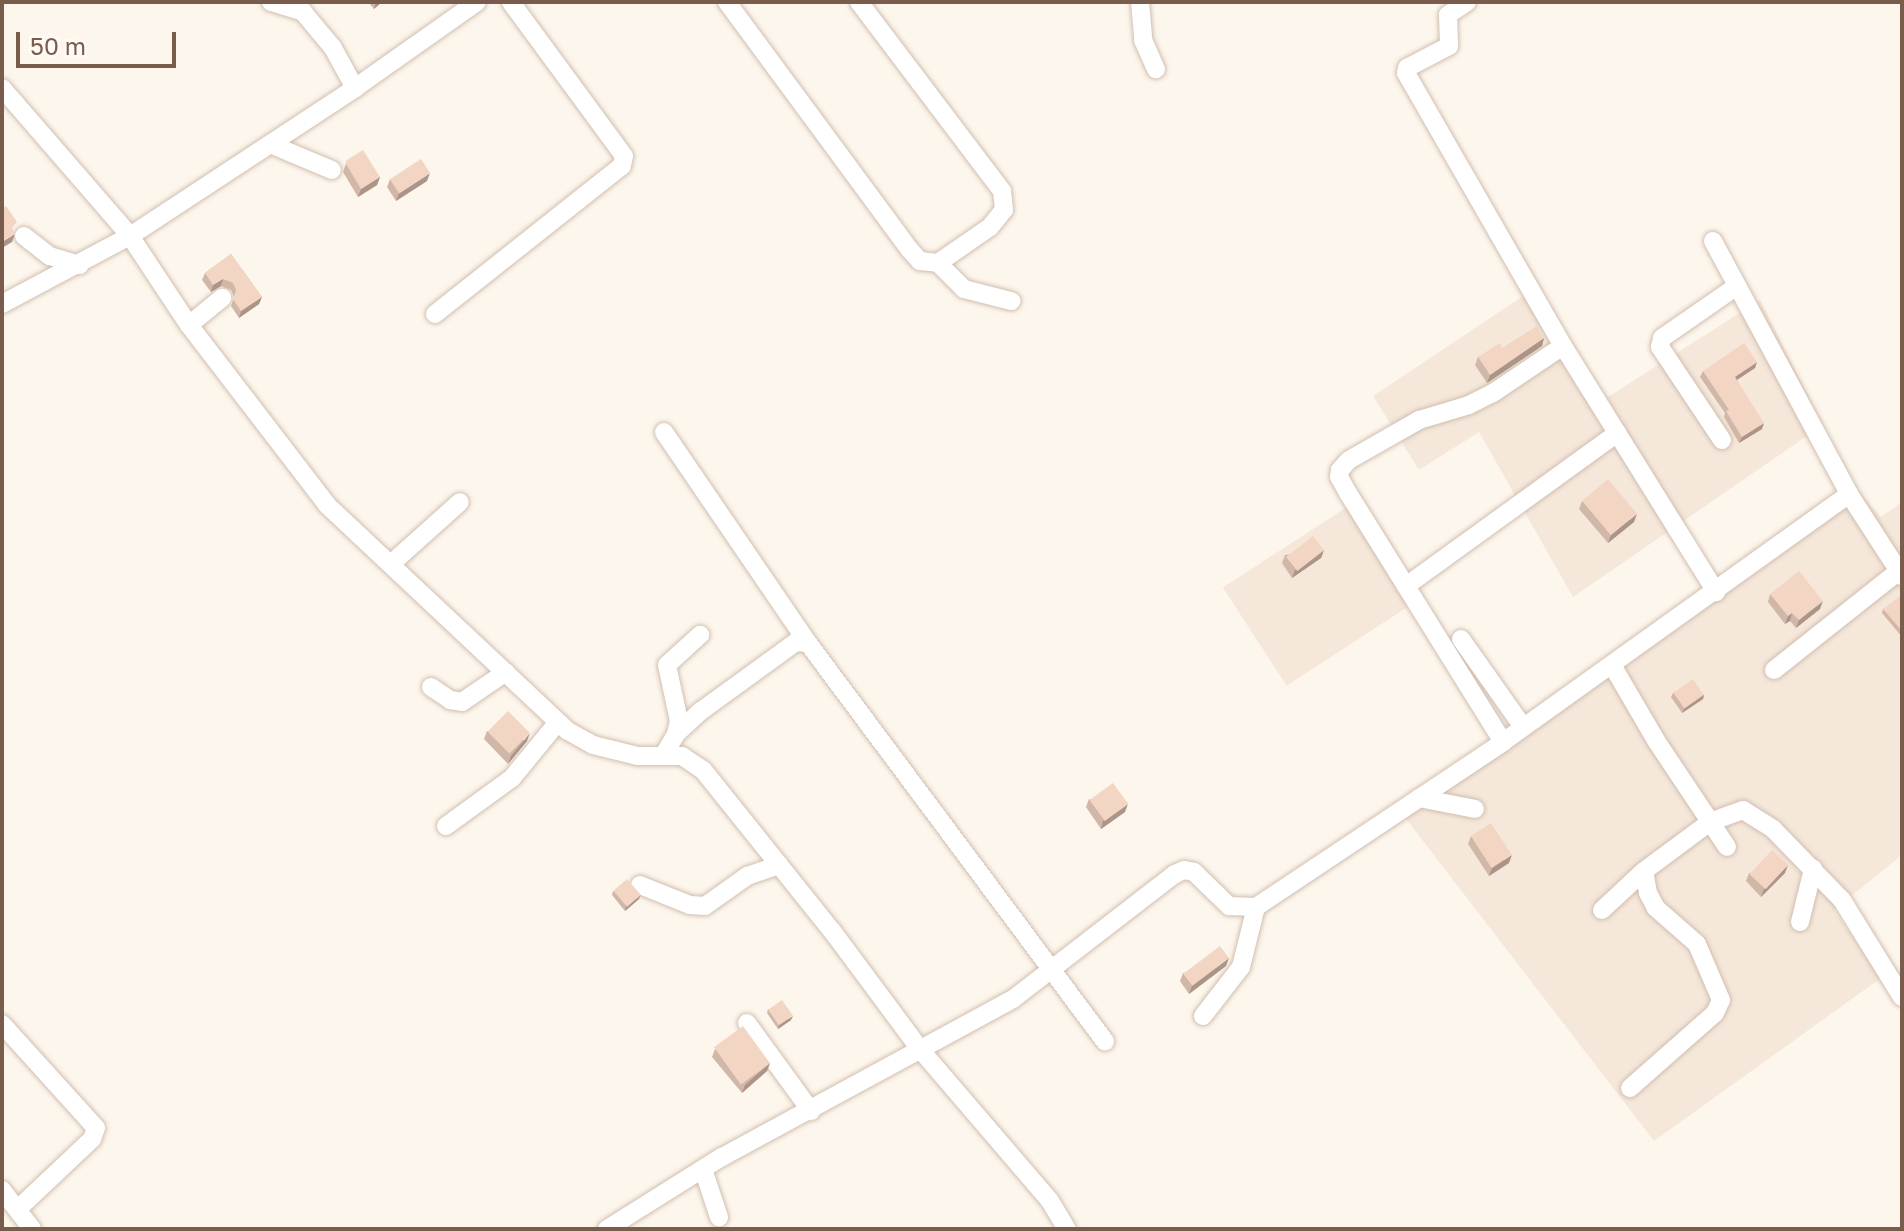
<!DOCTYPE html>
<html>
<head>
<meta charset="utf-8">
<style>
  body { margin:0 }
  #map { position:relative; width:1904px; height:1231px; overflow:hidden; background:#fdf6ec; font-family:"Golos Text",sans-serif }
  div>[style] { position:absolute }
  .residential>* { inset:0; background:#f5e8da; transform-origin:0 0 }
  .roads { filter:drop-shadow(0 0 2px #d1beb0) drop-shadow(0 0 2px #d1beb0) }
  .street>* { height:18px; margin:-9px; padding:0 9px; transform-origin:9px; border-radius:9px; background:#fff }
  .wall>* { inset:0; background:#d1b7a8 }
  .shaded-wall>* { inset:0; background:#aa9588 }
  .building>* { inset:0; background:#f3d5c3; transform-origin:0 0 }
  span { translate:-50% -50%; white-space:nowrap; text-align:center; line-height:1.15; -webkit-text-stroke:8px #fffaf3; paint-order:stroke }
  .frame { position:absolute; inset:0; border:4px solid #7a5c4d; pointer-events:none }
  .scale { position:absolute; left:16px; top:32px; width:160px; height:36px; box-sizing:border-box; border:4px solid #7a5c4d; border-top:0; padding-left:10px; font-size:24px; line-height:28px; white-space:nowrap; color:#7a5c4d; -webkit-text-stroke:6px #fffaf3; paint-order:stroke }
</style>
</head>
<body>
<div id="map">
  <div class="residential">
    <i style="clip-path:polygon(1535px 288px,1603px 400px,1760px 300px,1823px 425px,1573px 597px,1479px 432px,1419px 470px,1373px 396px)"></i>
    <i style="clip-path:polygon(1856px 488px,1881px 517px,1902px 502px,1902px 855px,1834px 910px,1881px 978px,1654px 1141px,1403px 815px)"></i>
    <i style="left:1347px;top:507px;width:117px;height:148px;rotate:57deg"></i>
  </div>
  <div class="roads">
    <div class="street">
      <i style="left:271px;top:2px;width:34px;rotate:17deg"></i>
      <i style="left:303px;top:12px;width:47px;rotate:50.2deg"></i>
      <i style="left:333px;top:48px;width:46px;rotate:61.2deg"></i>
      <i style="left:727px;top:2px;width:308px;rotate:53.6deg"></i>
      <i style="left:910px;top:250px;width:15px;rotate:48deg"></i>
      <i style="left:920px;top:261px;width:18px;rotate:6deg"></i>
      <i style="left:938px;top:263px;width:63px;rotate:-34.7deg"></i>
      <i style="left:990px;top:227px;width:22px;rotate:-51deg"></i>
      <i style="left:1004px;top:210px;width:19px;rotate:-96deg"></i>
      <i style="left:1002px;top:191px;width:237px;rotate:-127.1deg"></i>
      <i style="left:1140px;top:2px;width:38px;rotate:85deg"></i>
      <i style="left:1143px;top:40px;width:32px;rotate:66deg"></i>
      <i style="left:1467px;top:2px;width:23px;rotate:146deg"></i>
      <i style="left:1448px;top:15px;width:31px;rotate:88deg"></i>
      <i style="left:1449px;top:46px;width:47px;rotate:152.4deg"></i>
      <i style="left:1407px;top:68px;width:5px;rotate:101deg"></i>
      <i style="left:1406px;top:73px;width:315px;rotate:60.1deg"></i>
      <i style="left:1563px;top:346px;width:290px;rotate:58.1deg"></i>
      <i style="left:2px;top:88px;width:196px;rotate:49.1deg"></i>
      <i style="left:130px;top:236px;width:107px;rotate:56.5deg"></i>
      <i style="left:189px;top:325px;width:227px;rotate:52.5deg"></i>
      <i style="left:327px;top:505px;width:330px;rotate:43.2deg"></i>
      <i style="left:568px;top:731px;width:29px;rotate:29deg"></i>
      <i style="left:593px;top:745px;width:46px;rotate:13.7deg"></i>
      <i style="left:638px;top:756px;width:44px"></i>
      <i style="left:682px;top:756px;width:25px;rotate:34deg"></i>
      <i style="left:703px;top:770px;width:208px;rotate:51.3deg"></i>
      <i style="left:833px;top:932px;width:144px;rotate:53.4deg"></i>
      <i style="left:919px;top:1048px;width:201px;rotate:49.4deg"></i>
      <i style="left:1050px;top:1201px;width:33px;rotate:59deg"></i>
      <i style="left:270px;top:144px;width:67px;rotate:22.8deg"></i>
      <i style="left:24px;top:236px;width:33px;rotate:38deg"></i>
      <i style="left:50px;top:256px;width:31px;rotate:17deg"></i>
      <i style="left:1713px;top:241px;width:287px;rotate:61.7deg"></i>
      <i style="left:938px;top:263px;width:37px;rotate:45deg"></i>
      <i style="left:964px;top:289px;width:49px;rotate:14.3deg"></i>
      <i style="left:2px;top:304px;width:145px;rotate:-28deg"></i>
      <i style="left:130px;top:236px;width:269px;rotate:-33.3deg"></i>
      <i style="left:355px;top:88px;width:149px;rotate:-35.2deg"></i>
      <i style="left:435px;top:314px;width:238px;rotate:-38.4deg"></i>
      <i style="left:622px;top:166px;width:10px;rotate:-79deg"></i>
      <i style="left:624px;top:156px;width:191px;rotate:-126.3deg"></i>
      <i style="left:189px;top:325px;width:43px;rotate:-39.3deg"></i>
      <i style="left:664px;top:432px;width:255px;rotate:55.7deg"></i>
      <i style="left:1722px;top:440px;width:112px;rotate:-123.7deg"></i>
      <i style="left:1660px;top:347px;width:9px;rotate:-77deg"></i>
      <i style="left:1662px;top:338px;width:91px;rotate:-34.7deg"></i>
      <i style="left:392px;top:563px;width:91px;rotate:-41.9deg"></i>
      <i style="left:1406px;top:586px;width:261px;rotate:-35.9deg"></i>
      <i style="left:1461px;top:639px;width:108px;rotate:54.8deg"></i>
      <i style="left:1612px;top:665px;width:89px;rotate:59.7deg"></i>
      <i style="left:1657px;top:742px;width:126px;rotate:56.3deg"></i>
      <i style="left:1774px;top:670px;width:159px;rotate:-38.4deg"></i>
      <i style="left:431px;top:687px;width:23px;rotate:34deg"></i>
      <i style="left:450px;top:700px;width:12px;rotate:9deg"></i>
      <i style="left:462px;top:702px;width:53px;rotate:-34.3deg"></i>
      <i style="left:676px;top:734px;width:13px;rotate:-77deg"></i>
      <i style="left:679px;top:721px;width:57px;rotate:-102.1deg"></i>
      <i style="left:667px;top:665px;width:45px;rotate:-42.3deg"></i>
      <i style="left:1503px;top:742px;width:293px;rotate:-121.9deg"></i>
      <i style="left:1348px;top:493px;width:18px;rotate:-119deg"></i>
      <i style="left:1339px;top:477px;width:7px;rotate:-82deg"></i>
      <i style="left:1340px;top:470px;width:13px;rotate:-48deg"></i>
      <i style="left:1349px;top:460px;width:81px;rotate:-29.7deg"></i>
      <i style="left:1419px;top:420px;width:52px;rotate:-16.7deg"></i>
      <i style="left:1469px;top:405px;width:27px;rotate:-27deg"></i>
      <i style="left:1493px;top:393px;width:84px;rotate:-33.9deg"></i>
      <i style="left:663px;top:756px;width:26px;rotate:-59deg"></i>
      <i style="left:676px;top:734px;width:34px;rotate:-43deg"></i>
      <i style="left:701px;top:711px;width:117px;rotate:-36deg"></i>
      <i style="left:796px;top:642px;width:12px;rotate:5deg"></i>
      <i style="left:808px;top:643px;width:497px;rotate:53.3deg"></i>
      <i style="left:1419px;top:798px;width:57px;rotate:11.1deg"></i>
      <i style="left:446px;top:826px;width:82px;rotate:-36deg"></i>
      <i style="left:512px;top:778px;width:72px;rotate:-50.6deg"></i>
      <i style="left:640px;top:885px;width:54px;rotate:21.8deg"></i>
      <i style="left:690px;top:905px;width:15px;rotate:4deg"></i>
      <i style="left:705px;top:906px;width:52px;rotate:-35.5deg"></i>
      <i style="left:747px;top:876px;width:34px;rotate:-19deg"></i>
      <i style="left:1602px;top:910px;width:57px;rotate:-42.9deg"></i>
      <i style="left:1644px;top:871px;width:82px;rotate:-36.6deg"></i>
      <i style="left:1710px;top:822px;width:35px;rotate:-20deg"></i>
      <i style="left:1743px;top:810px;width:36px;rotate:32deg"></i>
      <i style="left:1773px;top:829px;width:99px;rotate:45.8deg"></i>
      <i style="left:1842px;top:900px;width:114px;rotate:58.3deg"></i>
      <i style="left:1800px;top:922px;width:55px;rotate:-76.2deg"></i>
      <i style="left:1203px;top:1016px;width:62px;rotate:-52.2deg"></i>
      <i style="left:1241px;top:967px;width:62px;rotate:-76deg"></i>
      <i style="left:747px;top:1023px;width:109px;rotate:54deg"></i>
      <i style="left:2px;top:1024px;width:140px;rotate:47.9deg"></i>
      <i style="left:96px;top:1128px;width:12px;rotate:110deg"></i>
      <i style="left:92px;top:1139px;width:102px;rotate:136.6deg"></i>
      <i style="left:1630px;top:1088px;width:113px;rotate:-41.4deg"></i>
      <i style="left:1715px;top:1013px;width:14px;rotate:-65deg"></i>
      <i style="left:1721px;top:1000px;width:61px;rotate:-113.2deg"></i>
      <i style="left:1697px;top:944px;width:55px;rotate:-138.7deg"></i>
      <i style="left:1656px;top:908px;width:17px;rotate:-118deg"></i>
      <i style="left:1648px;top:893px;width:22px;rotate:-100deg"></i>
      <i style="left:703px;top:1169px;width:51px;rotate:71.6deg"></i>
      <i style="left:2px;top:1190px;width:49px;rotate:52.4deg"></i>
      <i style="left:607px;top:1229px;width:136px;rotate:-32.1deg"></i>
      <i style="left:722px;top:1157px;width:331px;rotate:-28.5deg"></i>
      <i style="left:1013px;top:999px;width:205px;rotate:-37.7deg"></i>
      <i style="left:1175px;top:874px;width:10px;rotate:-24deg"></i>
      <i style="left:1184px;top:870px;width:10px;rotate:11deg"></i>
      <i style="left:1194px;top:872px;width:49px;rotate:44.2deg"></i>
      <i style="left:1229px;top:906px;width:27px;rotate:2deg"></i>
      <i style="left:1256px;top:907px;width:297px;rotate:-33.7deg"></i>
      <i style="left:1503px;top:742px;width:426px;rotate:-35.6deg"></i>
      <i style="left:1849px;top:494px;width:98px;rotate:57.1deg"></i>
    </div>
  </div>
  <div class="wall">
    <i style="clip-path:polygon(368px 2px,382px 2px,374px 9px)"></i>
    <i style="clip-path:polygon(347px 160px,380px 177px,377px 185px,358px 197px,343px 172px)"></i>
    <i style="clip-path:polygon(390px 179px,427px 181px,396px 201px,387px 187px)"></i>
    <i style="clip-path:polygon(231px 254px,262px 297px,259px 304px,239px 318px,231px 306px,234px 297px,231px 290px,221px 286px,211px 292px,202px 280px,205px 273px)"></i>
    <i style="clip-path:polygon(1544px 338px,1542px 346px,1487px 383px,1475px 365px,1478px 357px,1502px 348px)"></i>
    <i style="clip-path:polygon(1755px 368px,1737px 380px,1762px 429px,1739px 443px,1724px 417px,1725px 413px,1700px 377px,1703px 371px)"></i>
    <i style="clip-path:polygon(1582px 501px,1634px 522px,1608px 543px,1579px 509px)"></i>
    <i style="clip-path:polygon(1324px 550px,1321px 558px,1292px 578px,1282px 563px,1285px 555px)"></i>
    <i style="clip-path:polygon(1770px 594px,1820px 609px,1796px 628px,1790px 621px,1785px 624px,1768px 602px)"></i>
    <i style="clip-path:polygon(1902px 600px,1902px 637px,1882px 613px,1883px 609px)"></i>
    <i style="clip-path:polygon(1673px 693px,1704px 695px,1703px 699px,1682px 713px,1671px 697px)"></i>
    <i style="clip-path:polygon(487px 731px,527px 741px,508px 764px,484px 739px)"></i>
    <i style="clip-path:polygon(1089px 799px,1125px 812px,1101px 829px,1086px 807px)"></i>
    <i style="clip-path:polygon(1471px 836px,1509px 863px,1489px 876px,1468px 844px)"></i>
    <i style="clip-path:polygon(1749px 873px,1785px 873px,1761px 897px,1746px 881px)"></i>
    <i style="clip-path:polygon(613px 891px,639px 899px,625px 911px,612px 895px)"></i>
    <i style="clip-path:polygon(1226px 966px,1189px 994px,1180px 981px,1183px 973px)"></i>
    <i style="clip-path:polygon(768px 1009px,791px 1020px,778px 1029px,767px 1013px)"></i>
    <i style="clip-path:polygon(715px 1049px,770px 1063px,767px 1071px,742px 1093px,712px 1057px)"></i>
  </div>
  <div class="shaded-wall">
    <i style="clip-path:polygon(376px 2px,382px 2px,374px 9px)"></i>
    <i style="clip-path:polygon(430px 173px,427px 181px,396px 201px,399px 193px)"></i>
    <i style="clip-path:polygon(380px 177px,377px 185px,358px 197px,361px 189px)"></i>
    <i style="clip-path:polygon(15px 234px,12px 242px,2px 248px,2px 242px)"></i>
    <i style="clip-path:polygon(223px 279px,221px 286px,211px 292px,213px 285px)"></i>
    <i style="clip-path:polygon(262px 297px,259px 304px,239px 318px,241px 311px)"></i>
    <i style="clip-path:polygon(1544px 338px,1542px 346px,1487px 383px,1490px 375px)"></i>
    <i style="clip-path:polygon(1757px 362px,1755px 368px,1732px 383px,1735px 377px)"></i>
    <i style="clip-path:polygon(1764px 423px,1762px 429px,1739px 443px,1742px 437px)"></i>
    <i style="clip-path:polygon(1637px 514px,1634px 522px,1608px 543px,1611px 535px)"></i>
    <i style="clip-path:polygon(1324px 550px,1321px 558px,1292px 578px,1295px 570px)"></i>
    <i style="clip-path:polygon(1823px 601px,1820px 609px,1796px 628px,1799px 620px)"></i>
    <i style="clip-path:polygon(1792px 613px,1790px 621px,1785px 624px,1788px 616px)"></i>
    <i style="clip-path:polygon(1704px 695px,1703px 699px,1682px 713px,1684px 709px)"></i>
    <i style="clip-path:polygon(530px 733px,527px 741px,508px 764px,511px 756px)"></i>
    <i style="clip-path:polygon(1128px 804px,1125px 812px,1101px 829px,1103px 821px)"></i>
    <i style="clip-path:polygon(1512px 855px,1509px 863px,1489px 876px,1492px 868px)"></i>
    <i style="clip-path:polygon(1788px 865px,1785px 873px,1761px 897px,1764px 889px)"></i>
    <i style="clip-path:polygon(641px 895px,639px 899px,625px 911px,626px 907px)"></i>
    <i style="clip-path:polygon(1229px 958px,1226px 966px,1189px 994px,1192px 986px)"></i>
    <i style="clip-path:polygon(793px 1016px,791px 1020px,778px 1029px,779px 1025px)"></i>
    <i style="clip-path:polygon(770px 1063px,767px 1071px,742px 1093px,745px 1085px)"></i>
  </div>
  <div class="building">
    <i style="clip-path:polygon(363px 150px,380px 177px,361px 189px,346px 164px,347px 160px)"></i>
    <i style="left:421px;top:159px;width:17px;height:37px;rotate:57deg"></i>
    <i style="clip-path:polygon(6px 206px,17px 222px,12px 228px,15px 234px,2px 242px,2px 209px)"></i>
    <i style="clip-path:polygon(231px 254px,262px 297px,241px 311px,233px 299px,236px 290px,233px 283px,223px 279px,213px 285px,205px 273px)"></i>
    <i style="clip-path:polygon(1537px 326px,1544px 338px,1490px 375px,1478px 357px,1500px 343px,1502px 348px)"></i>
    <i style="clip-path:polygon(1744px 343px,1757px 362px,1735px 377px,1764px 423px,1742px 437px,1726px 411px,1729px 410px,1703px 371px)"></i>
    <i style="left:1608px;top:479px;width:45px;height:34px;rotate:50deg"></i>
    <i style="left:1313px;top:536px;width:18px;height:34px;rotate:52deg"></i>
    <i style="clip-path:polygon(1799px 571px,1823px 601px,1799px 620px,1792px 613px,1788px 616px,1770px 594px)"></i>
    <i style="clip-path:polygon(1900px 596px,1902px 600px,1902px 631px,1883px 609px)"></i>
    <i style="left:1693px;top:679px;width:19px;height:24px;rotate:55deg"></i>
    <i style="left:508px;top:711px;width:31px;height:29px;rotate:45deg"></i>
    <i style="left:1113px;top:783px;width:26px;height:29px;rotate:54deg"></i>
    <i style="left:1491px;top:823px;width:38px;height:24px;rotate:57deg"></i>
    <i style="left:1772px;top:850px;width:22px;height:33px;rotate:43deg"></i>
    <i style="left:627px;top:879px;width:21px;height:18px;rotate:49deg"></i>
    <i style="left:1220px;top:946px;width:15px;height:46px;rotate:53deg"></i>
    <i style="left:782px;top:1000px;width:19px;height:17px;rotate:55deg"></i>
    <i style="left:743px;top:1026px;width:46px;height:36px;rotate:54deg"></i>
  </div>
  <div class="frame"></div>
  <div class="scale">50 m</div>
</div>
</body>
</html>
